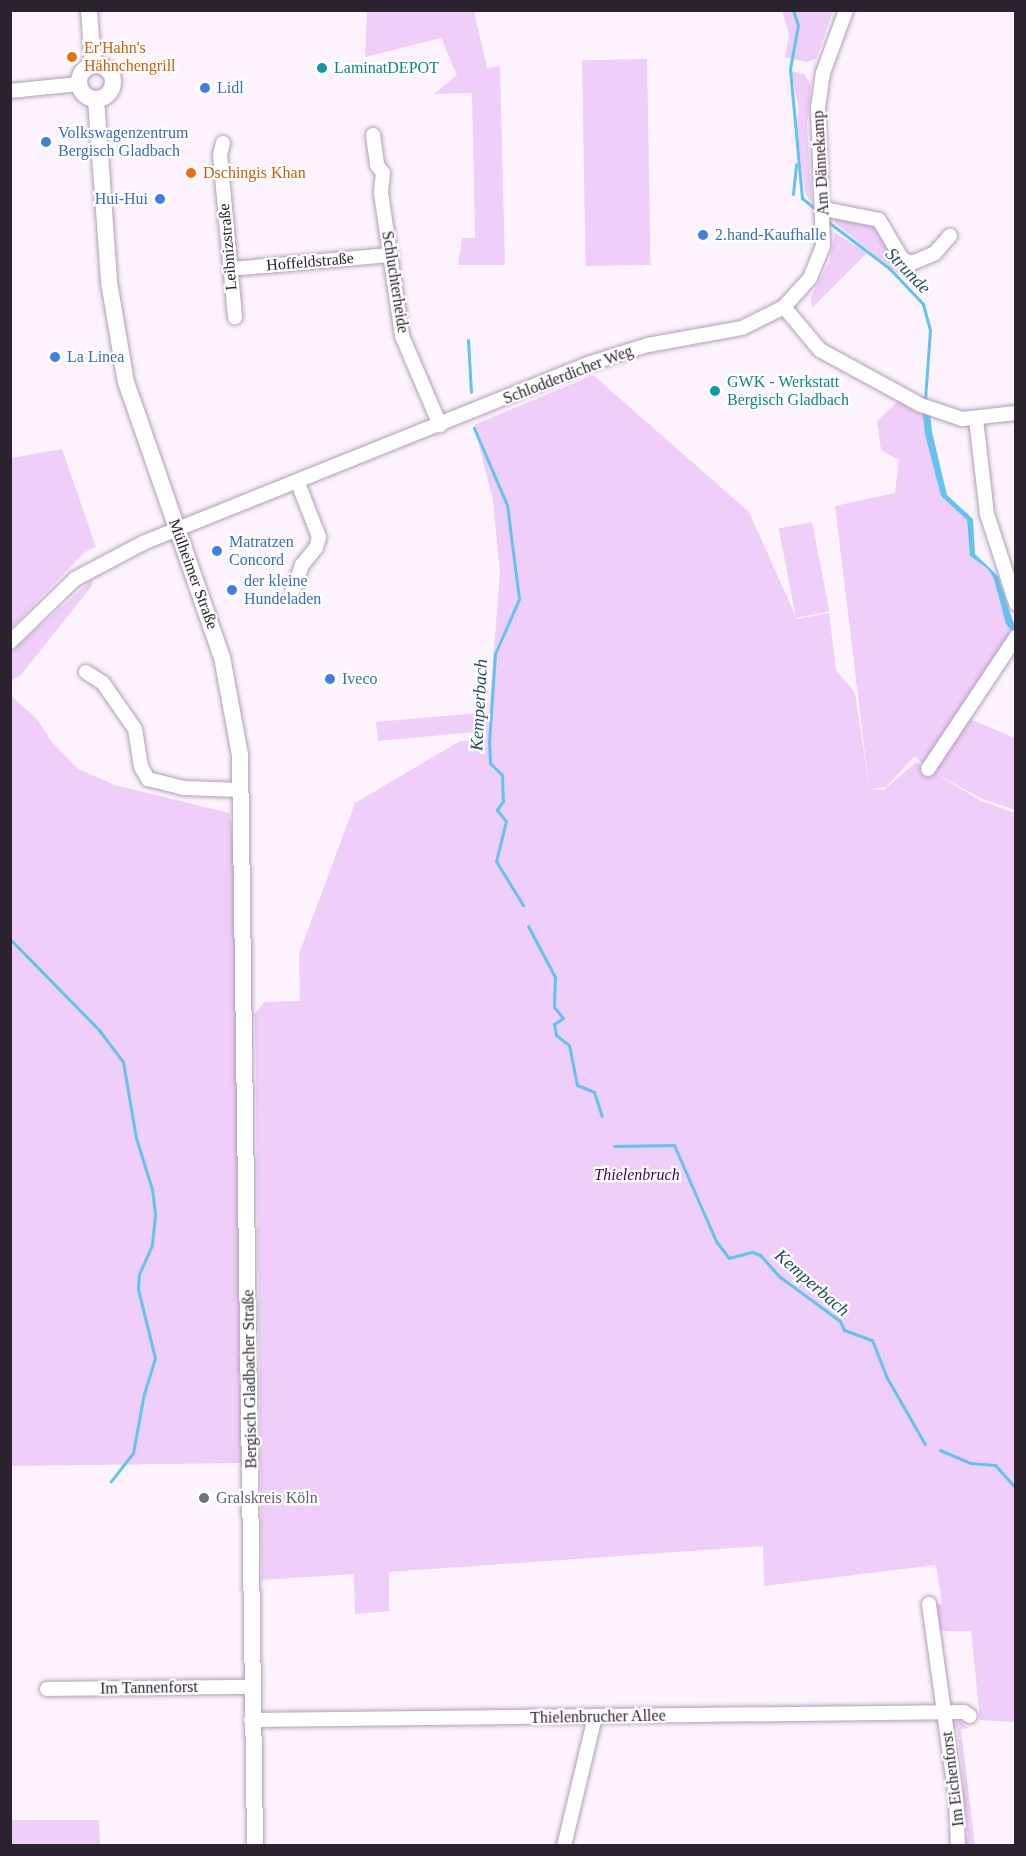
<!DOCTYPE html>
<html>
<head>
<meta charset="utf-8">
<style>
  body { margin:0 }
  #map { position:relative; width:1026px; height:1856px; overflow:hidden; background:#fcf3ff; font-family:"Times New Roman",serif }
  div>[style] { position:absolute }
  .green>* { inset:0; background:#efcef9; transform-origin:0 0 }
  .water>* { inset:0; background:#61c3ef }
  .stream>* { height:3px; margin:-1.5px; padding:0 1.5px; transform-origin:1.5px; border-radius:1.5px; background:#61c3ef }
  .roads { filter:drop-shadow(0 0 2px #b39db9) drop-shadow(0 0 2px #b39db9) }
  .minor>* { height:14px; margin:-7px; padding:0 7px; transform-origin:7px; border-radius:7px; background:#fff }
  .major>* { height:16px; margin:-8px; padding:0 8px; transform-origin:8px; border-radius:8px; background:#fff }
  .major>.ring { margin:-8px; padding:0; box-sizing:content-box; background:none; border:16px solid #fff; border-radius:50% }
  .dots>* { width:16px; height:16px; translate:-50% -50%; box-sizing:border-box; border:3px solid #fff; border-radius:50% }
  span { translate:-50% -50%; white-space:nowrap; text-align:center; line-height:1.15; -webkit-text-stroke:4.5px #fff; paint-order:stroke }
  .food-label { font-size:16px; color:#c56008 }
  .left { translate:0 -50%; text-align:left }
  .culture-label { font-size:16px; color:#0d838f }
  .shop-label { font-size:16px; color:#366cbe }
  .right { translate:-100% -50%; text-align:right }
  .street-label { font-size:16px; color:#2a222d }
  .park-label { font-size:16px; color:#440054; font-style:italic }
  .worship-label { font-size:16px; color:#5b616d }
  .water-label { font-size:18px; color:#244e61; font-style:italic }
  .frame { position:absolute; inset:0; border:12px solid #2a222d; pointer-events:none }
</style>
</head>
<body>
<div id="map">
  <div class="green">
    <i style="clip-path:polygon(367px 11px,474px 11px,487px 68px,500px 66px,505px 265px,458px 265px,462px 238px,475px 238px,472px 93px,434px 94px,457px 75px,441px 38px,365px 57px)"></i>
    <i style="clip-path:polygon(782px 11px,833px 11px,816px 59px,807px 62px,785px 57px,789px 34px)"></i>
    <i style="left:647px;top:59px;width:206px;height:65px;rotate:89deg"></i>
    <i style="clip-path:polygon(791px 71px,804px 74px,811px 86px,807px 125px,812px 203px,805px 193px,796px 125px,799px 109px)"></i>
    <i style="clip-path:polygon(835px 216px,876px 225px,899px 265px,899px 275px,835px 223px)"></i>
    <i style="clip-path:polygon(835px 233px,867px 253px,812px 308px,811px 296px,829px 263px)"></i>
    <i style="clip-path:polygon(593px 375px,749px 512px,797px 619px,829px 613px,836px 670px,855px 693px,869px 787px,835px 506px,895px 493px,899px 460px,881px 450px,877px 421px,898px 401px,923px 415px,941px 496px,967px 520px,970px 556px,988px 569px,994px 579px,1013px 632px,924px 765px,915px 756px,886px 787px,869px 789px,884px 790px,916px 762px,932px 771px,967px 718px,1015px 738px,1015px 810px,983px 799px,938px 775px,981px 801px,1015px 813px,1015px 1722px,980px 1720px,971px 1631px,936px 1631px,933px 1605px,942px 1604px,936px 1565px,764px 1586px,763px 1546px,389px 1572px,389px 1611px,355px 1614px,354px 1574px,262px 1580px,255px 1014px,264px 1002px,300px 1001px,299px 954px,355px 803px,460px 741px,486px 740px,486px 731px,378px 741px,376px 722px,489px 712px,500px 573px,493px 500px,474px 425px)"></i>
    <i style="clip-path:polygon(62px 449px,96px 547px,85px 552px,11px 628px,11px 458px)"></i>
    <i style="left:812px;top:522px;width:91px;height:34px;rotate:79deg"></i>
    <i style="clip-path:polygon(93px 579px,91px 587px,21px 675px,11px 681px,11px 652px)"></i>
    <i style="clip-path:polygon(10px 695px,37px 719px,51px 741px,78px 769px,115px 785px,229px 813px,239px 867px,243px 1462px,241px 1463px,11px 1466px)"></i>
    <i style="clip-path:polygon(960px 1720px,968px 1728px,961px 1729px,975px 1845px,965px 1845px,968px 1835px,959px 1791px,964px 1787px,957px 1727px,951px 1730px,953px 1723px)"></i>
    <i style="clip-path:polygon(11px 1800px,12px 1820px,99px 1820px,100px 1845px,11px 1845px)"></i>
  </div>
  <div class="water">
    <i style="clip-path:polygon(921px 396px,929px 400px,932px 432px,947px 495px,973px 519px,975px 554px,998px 576px,1015px 627px,1013px 632px,1006px 624px,994px 579px,988px 569px,970px 556px,967px 520px,941px 496px,925px 434px)"></i>
  </div>
  <div class="stream">
    <i style="left:793px;top:10px;width:16px;rotate:72deg"></i>
    <i style="left:798px;top:25px;width:45px;rotate:100.3deg"></i>
    <i style="left:790px;top:69px;width:130px;rotate:84.7deg"></i>
    <i style="left:802px;top:198px;width:21px;rotate:39deg"></i>
    <i style="left:793px;top:194px;width:30px;rotate:-84deg"></i>
    <i style="left:827px;top:221px;width:78px;rotate:37.2deg"></i>
    <i style="left:889px;top:268px;width:50px;rotate:46.6deg"></i>
    <i style="left:923px;top:304px;width:27px;rotate:75deg"></i>
    <i style="left:930px;top:330px;width:69px;rotate:94.1deg"></i>
    <i style="left:468px;top:340px;width:52px;rotate:86.7deg"></i>
    <i style="left:474px;top:428px;width:84px;rotate:66.8deg"></i>
    <i style="left:507px;top:505px;width:95px;rotate:82.7deg"></i>
    <i style="left:519px;top:599px;width:60px;rotate:113.6deg"></i>
    <i style="left:495px;top:654px;width:88px;rotate:93.9deg"></i>
    <i style="left:489px;top:742px;width:21px;rotate:87deg"></i>
    <i style="left:490px;top:763px;width:17px;rotate:45deg"></i>
    <i style="left:502px;top:775px;width:26px;rotate:88deg"></i>
    <i style="left:503px;top:801px;width:11px;rotate:124deg"></i>
    <i style="left:497px;top:810px;width:14px;rotate:51deg"></i>
    <i style="left:506px;top:821px;width:41px;rotate:104deg"></i>
    <i style="left:496px;top:861px;width:52px;rotate:58.5deg"></i>
    <i style="left:528px;top:926px;width:58px;rotate:62.1deg"></i>
    <i style="left:555px;top:977px;width:30px;rotate:92deg"></i>
    <i style="left:554px;top:1007px;width:14px;rotate:51deg"></i>
    <i style="left:563px;top:1018px;width:11px;rotate:146deg"></i>
    <i style="left:554px;top:1024px;width:11px;rotate:80deg"></i>
    <i style="left:556px;top:1035px;width:16px;rotate:38deg"></i>
    <i style="left:569px;top:1045px;width:41px;rotate:78.7deg"></i>
    <i style="left:577px;top:1085px;width:18px;rotate:22deg"></i>
    <i style="left:594px;top:1092px;width:25px;rotate:72deg"></i>
    <i style="left:10px;top:939px;width:127px;rotate:45.6deg"></i>
    <i style="left:99px;top:1030px;width:40px;rotate:53deg"></i>
    <i style="left:123px;top:1062px;width:77px;rotate:80.3deg"></i>
    <i style="left:136px;top:1138px;width:53px;rotate:72.6deg"></i>
    <i style="left:152px;top:1189px;width:26px;rotate:83deg"></i>
    <i style="left:155px;top:1215px;width:30px;rotate:96deg"></i>
    <i style="left:152px;top:1245px;width:32px;rotate:114deg"></i>
    <i style="left:139px;top:1274px;width:15px;rotate:94deg"></i>
    <i style="left:138px;top:1289px;width:71px;rotate:76.2deg"></i>
    <i style="left:155px;top:1358px;width:37px;rotate:107deg"></i>
    <i style="left:144px;top:1393px;width:61px;rotate:100.4deg"></i>
    <i style="left:133px;top:1453px;width:36px;rotate:128deg"></i>
    <i style="left:614px;top:1146px;width:60px;rotate:-1deg"></i>
    <i style="left:674px;top:1145px;width:105px;rotate:66.4deg"></i>
    <i style="left:716px;top:1241px;width:21px;rotate:53deg"></i>
    <i style="left:729px;top:1258px;width:24px;rotate:-15deg"></i>
    <i style="left:752px;top:1252px;width:9px;rotate:21deg"></i>
    <i style="left:760px;top:1255px;width:30px;rotate:48deg"></i>
    <i style="left:780px;top:1277px;width:74px;rotate:36.3deg"></i>
    <i style="left:840px;top:1321px;width:10px;rotate:66deg"></i>
    <i style="left:844px;top:1330px;width:30px;rotate:20deg"></i>
    <i style="left:872px;top:1340px;width:41px;rotate:68.5deg"></i>
    <i style="left:887px;top:1378px;width:76px;rotate:60.1deg"></i>
    <i style="left:940px;top:1450px;width:34px;rotate:23deg"></i>
    <i style="left:971px;top:1463px;width:24px;rotate:5deg"></i>
    <i style="left:995px;top:1465px;width:31px;rotate:48deg"></i>
  </div>
  <div class="roads">
    <div class="minor">
      <i style="left:10px;top:91px;width:69px;rotate:-5.8deg"></i>
      <i style="left:373px;top:135px;width:30px;rotate:82deg"></i>
      <i style="left:377px;top:165px;width:10px;rotate:53deg"></i>
      <i style="left:383px;top:173px;width:20px;rotate:96deg"></i>
      <i style="left:381px;top:193px;width:145px;rotate:81.6deg"></i>
      <i style="left:402px;top:336px;width:97px;rotate:66.9deg"></i>
      <i style="left:223px;top:143px;width:12px;rotate:104deg"></i>
      <i style="left:220px;top:155px;width:163px;rotate:84.7deg"></i>
      <i style="left:824px;top:209px;width:56px;rotate:11.3deg"></i>
      <i style="left:879px;top:220px;width:45px;rotate:59.5deg"></i>
      <i style="left:902px;top:259px;width:11px;rotate:22deg"></i>
      <i style="left:912px;top:263px;width:25px;rotate:-23deg"></i>
      <i style="left:935px;top:253px;width:23px;rotate:-49deg"></i>
      <i style="left:230px;top:269px;width:162px;rotate:-5deg"></i>
      <i style="left:784px;top:307px;width:56px;rotate:50.1deg"></i>
      <i style="left:820px;top:350px;width:115px;rotate:28.6deg"></i>
      <i style="left:921px;top:405px;width:43px;rotate:18.9deg"></i>
      <i style="left:962px;top:419px;width:54px;rotate:-6.3deg"></i>
      <i style="left:976px;top:419px;width:96px;rotate:83.4deg"></i>
      <i style="left:987px;top:514px;width:94px;rotate:72deg"></i>
      <i style="left:293px;top:590px;width:27px;rotate:-70deg"></i>
      <i style="left:302px;top:565px;width:22px;rotate:-51deg"></i>
      <i style="left:316px;top:548px;width:11px;rotate:-75deg"></i>
      <i style="left:319px;top:537px;width:58px;rotate:-111.3deg"></i>
      <i style="left:10px;top:642px;width:91px;rotate:-44.1deg"></i>
      <i style="left:75px;top:579px;width:77px;rotate:-27.9deg"></i>
      <i style="left:143px;top:543px;width:480px;rotate:-21.9deg"></i>
      <i style="left:588px;top:364px;width:63px;rotate:-17.6deg"></i>
      <i style="left:648px;top:345px;width:96px;rotate:-10.3deg"></i>
      <i style="left:742px;top:328px;width:47px;rotate:-26.6deg"></i>
      <i style="left:784px;top:307px;width:39px;rotate:-48deg"></i>
      <i style="left:810px;top:278px;width:35px;rotate:-68deg"></i>
      <i style="left:823px;top:245px;width:137px;rotate:-92.1deg"></i>
      <i style="left:818px;top:108px;width:35px;rotate:-82deg"></i>
      <i style="left:823px;top:73px;width:67px;rotate:-69.9deg"></i>
      <i style="left:86px;top:672px;width:20px;rotate:33deg"></i>
      <i style="left:103px;top:683px;width:56px;rotate:55.2deg"></i>
      <i style="left:135px;top:729px;width:38px;rotate:81deg"></i>
      <i style="left:141px;top:767px;width:14px;rotate:60deg"></i>
      <i style="left:148px;top:779px;width:37px;rotate:14deg"></i>
      <i style="left:184px;top:788px;width:57px;rotate:2deg"></i>
      <i style="left:928px;top:769px;width:159px;rotate:-56.3deg"></i>
      <i style="left:929px;top:1604px;width:196px;rotate:82.1deg"></i>
      <i style="left:956px;top:1798px;width:48px;rotate:87.6deg"></i>
      <i style="left:47px;top:1689px;width:205px;rotate:-0.6deg"></i>
      <i style="left:251px;top:1720px;width:713px;rotate:-0.64deg"></i>
      <i style="left:964px;top:1712px;width:7px;rotate:34deg"></i>
      <i style="left:564px;top:1846px;width:133px;rotate:-76.5deg"></i>
    </div>
    <div class="major">
      <i style="left:89px;top:10px;width:55px;rotate:85.8deg"></i>
      <i class="ring" style="left:79px;top:65px;width:18px;height:18px"></i>
      <i style="left:96px;top:99px;width:183px;rotate:85.9deg"></i>
      <i style="left:109px;top:282px;width:101px;rotate:80.4deg"></i>
      <i style="left:126px;top:382px;width:291px;rotate:70.8deg"></i>
      <i style="left:222px;top:657px;width:100px;rotate:79.6deg"></i>
      <i style="left:240px;top:755px;width:1091px;rotate:89.21deg"></i>
    </div>
  </div>
  <div class="dots">
    <i style="left:72px;top:57px;background:#e8710a"></i>
    <i style="left:322px;top:68px;background:#0f9aa8"></i>
    <i style="left:205px;top:88px;background:#3f7fe0"></i>
    <i style="left:46px;top:142px;background:#3f7fe0"></i>
    <i style="left:191px;top:173px;background:#e8710a"></i>
    <i style="left:160px;top:199px;background:#3f7fe0"></i>
    <i style="left:703px;top:235px;background:#3f7fe0"></i>
    <i style="left:55px;top:357px;background:#3f7fe0"></i>
    <i style="left:715px;top:391px;background:#0f9aa8"></i>
    <i style="left:217px;top:551px;background:#3f7fe0"></i>
    <i style="left:232px;top:590px;background:#3f7fe0"></i>
    <i style="left:330px;top:679px;background:#3f7fe0"></i>
    <i style="left:204px;top:1498px;background:#6b7280"></i>
  </div>
  <div class="food-label">
    <span class="left" style="left:84px;top:57px">Er'Hahn's<br>Hähnchengrill</span>
    <span class="left" style="left:203px;top:173px">Dschingis Khan</span>
  </div>
  <div class="culture-label">
    <span class="left" style="left:334px;top:68px">LaminatDEPOT</span>
    <span class="left" style="left:727px;top:391px">GWK - Werkstatt<br>Bergisch Gladbach</span>
  </div>
  <div class="shop-label">
    <span class="left" style="left:217px;top:88px">Lidl</span>
    <span class="left" style="left:58px;top:142px">Volkswagenzentrum<br>Bergisch Gladbach</span>
    <span class="right" style="left:148px;top:199px">Hui-Hui</span>
    <span class="left" style="left:715px;top:235px">2.hand-Kaufhalle</span>
    <span class="left" style="left:67px;top:357px">La Linea</span>
    <span class="left" style="left:229px;top:551px">Matratzen<br>Concord</span>
    <span class="left" style="left:244px;top:590px">der kleine<br>Hundeladen</span>
    <span class="left" style="left:342px;top:679px">Iveco</span>
  </div>
  <div class="street-label">
    <span style="left:821px;top:163px;rotate:-93deg">Am Dännekamp</span>
    <span style="left:228px;top:247px;rotate:-95deg">Leibnizstraße</span>
    <span style="left:310px;top:262px;rotate:-5deg">Hoffeldstraße</span>
    <span style="left:395px;top:282px;rotate:81deg">Schluchterheide</span>
    <span style="left:568px;top:375px;rotate:-21deg">Schlodderdicher Weg</span>
    <span style="left:193px;top:574px;rotate:70deg">Mülheimer Straße</span>
    <span style="left:250px;top:1379px;rotate:-91deg">Bergisch Gladbacher Straße</span>
    <span style="left:149px;top:1688px;rotate:-1deg">Im Tannenforst</span>
    <span style="left:598px;top:1717px;rotate:-1deg">Thielenbrucher Allee</span>
    <span style="left:953px;top:1779px;rotate:-97deg">Im Eichenforst</span>
  </div>
  <div class="park-label">
    <span style="left:637px;top:1175px">Thielenbruch</span>
  </div>
  <div class="worship-label">
    <span class="left" style="left:216px;top:1498px">Gralskreis Köln</span>
  </div>
  <div class="water-label">
    <span style="left:908px;top:271px;rotate:46deg">Strunde</span>
    <span style="left:479px;top:705px;rotate:-87deg">Kemperbach</span>
    <span style="left:812px;top:1283px;rotate:41deg">Kemperbach</span>
  </div>
  <div class="frame"></div>
</div>
</body>
</html>
